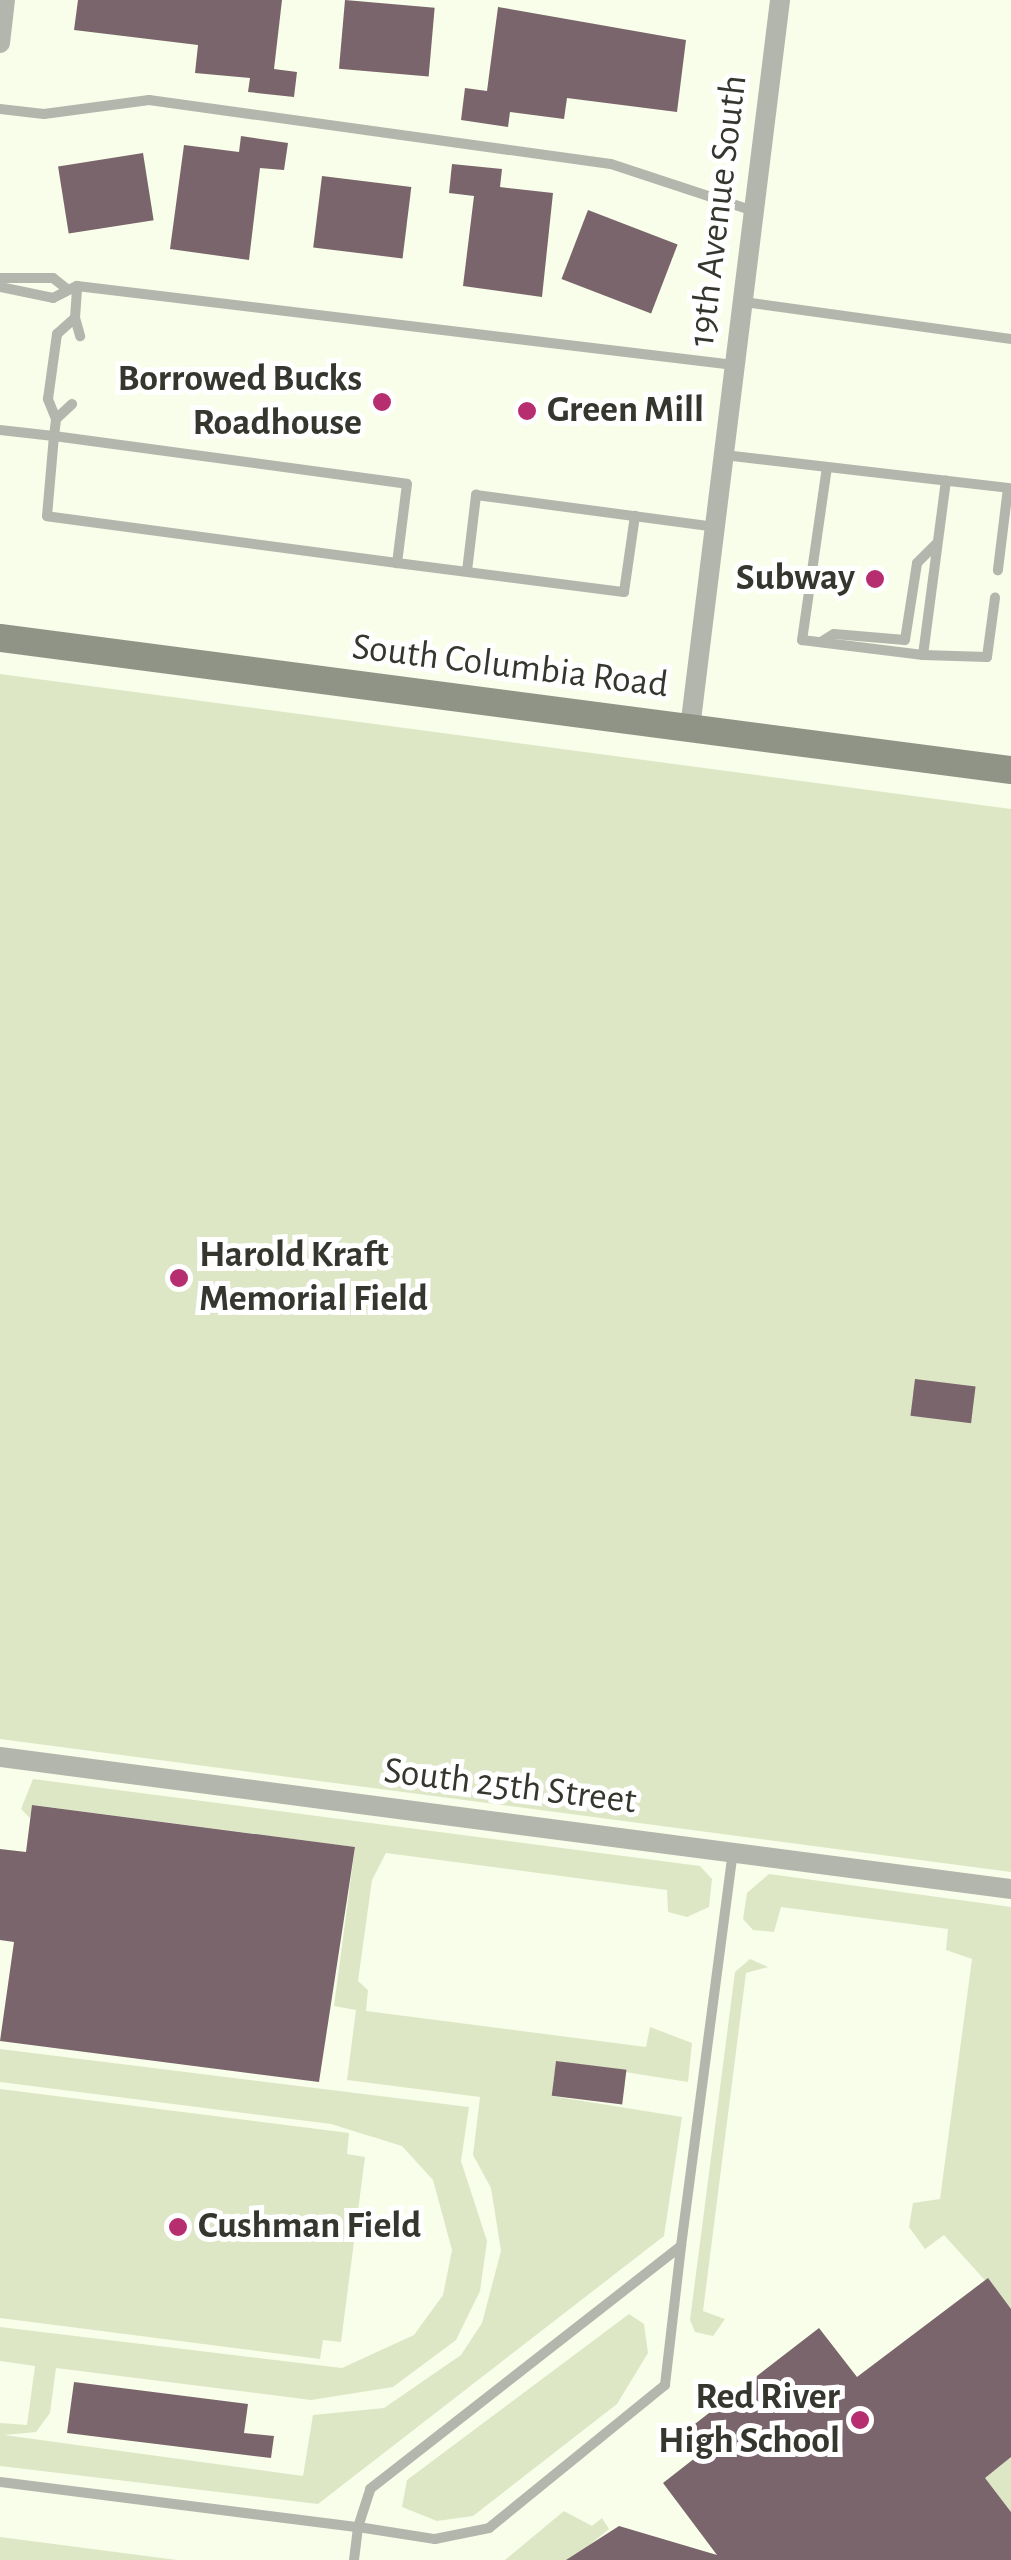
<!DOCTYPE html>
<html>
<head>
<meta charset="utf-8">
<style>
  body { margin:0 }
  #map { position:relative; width:1011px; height:2560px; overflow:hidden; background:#f8fee9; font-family:"Alegreya Sans",sans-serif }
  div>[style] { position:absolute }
  .green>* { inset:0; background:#dde7c6 }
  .building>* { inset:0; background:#7a656c; transform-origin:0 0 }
  .service>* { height:10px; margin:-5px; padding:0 5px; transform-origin:5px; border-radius:5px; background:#b3b6ad }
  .minor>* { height:20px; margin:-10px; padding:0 10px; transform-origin:10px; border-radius:10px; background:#b3b6ad }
  .secondary>* { height:28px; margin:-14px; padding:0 14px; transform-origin:14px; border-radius:14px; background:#909487 }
  .dots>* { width:28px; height:28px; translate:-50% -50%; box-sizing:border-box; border:5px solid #fff; border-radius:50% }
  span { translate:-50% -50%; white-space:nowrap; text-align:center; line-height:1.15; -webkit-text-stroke:10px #fff; paint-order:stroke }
  .street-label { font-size:38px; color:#35372f }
  .poi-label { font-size:38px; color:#35372f; font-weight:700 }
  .right { translate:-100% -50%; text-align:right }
  .left { translate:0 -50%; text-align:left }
</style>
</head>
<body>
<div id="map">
  <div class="green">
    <i style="clip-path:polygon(0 674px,1011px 809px,1011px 1872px,0 1739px)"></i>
    <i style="clip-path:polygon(33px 1779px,700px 1866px,712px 1879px,709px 1907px,687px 1917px,668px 1912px,667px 1890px,386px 1853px,372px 1880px,358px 1981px,368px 1990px,366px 2011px,646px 2047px,650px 2027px,692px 2043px,688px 2082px,556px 2061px,552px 2096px,682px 2117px,664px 2236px,318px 2504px,0 2466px,0 2423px,27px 2425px,35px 2366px,0 2361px,0 2327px,342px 2368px,414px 2335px,443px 2295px,452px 2250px,433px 2180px,402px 2146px,331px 2124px,0 2082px,0 2049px,469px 2107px,461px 2161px,487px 2241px,480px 2291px,456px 2340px,393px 2387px,311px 2400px,56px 2368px,50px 2413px,36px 2432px,4px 2435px,303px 2476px,313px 2415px,384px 2408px,461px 2355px,482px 2323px,501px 2251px,491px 2188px,473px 2155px,480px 2097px,347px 2080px,356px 2010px,334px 2006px,355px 1847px,33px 1805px,30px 1818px,21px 1809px)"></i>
    <i style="clip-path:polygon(769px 1874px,1011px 1907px,1011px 2309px,944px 2235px,925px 2249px,909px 2227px,913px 2203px,940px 2199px,972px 1959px,946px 1950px,948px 1929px,781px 1907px,774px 1932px,753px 1930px,743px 1919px,747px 1893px)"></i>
    <i style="clip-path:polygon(750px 1959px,768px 1967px,746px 1973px,703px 2311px,725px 2319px,713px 2336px,695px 2332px,690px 2320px,735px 1972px)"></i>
    <i style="clip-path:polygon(0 2089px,349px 2133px,347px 2154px,365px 2157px,341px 2342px,323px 2340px,320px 2359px,0 2318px)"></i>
    <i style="clip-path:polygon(629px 2314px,644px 2324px,648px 2353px,617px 2404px,473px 2516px,437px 2521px,402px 2507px,407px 2480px)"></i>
    <i style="clip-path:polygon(1011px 2457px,1011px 2512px,994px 2490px,979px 2502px,970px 2489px)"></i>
    <i style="clip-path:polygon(564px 2511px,592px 2526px,602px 2518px,609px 2529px,571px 2560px,505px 2560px)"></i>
    <i style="clip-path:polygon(0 2537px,177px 2560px,0 2560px)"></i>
  </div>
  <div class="building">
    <i style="clip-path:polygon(78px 0,282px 0,274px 69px,297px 72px,294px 97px,248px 92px,250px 78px,195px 73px,198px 45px,74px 30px)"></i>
    <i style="left:345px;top:0;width:90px;height:69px;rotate:5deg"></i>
    <i style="clip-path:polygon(498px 7px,686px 40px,677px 112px,567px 98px,564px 119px,510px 112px,508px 127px,461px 120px,465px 88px,487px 91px)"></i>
    <i style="clip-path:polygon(241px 136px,288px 143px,284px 170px,260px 168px,249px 260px,170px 249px,184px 145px,239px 152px)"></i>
    <i style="left:143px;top:153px;width:68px;height:86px;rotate:81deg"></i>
    <i style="clip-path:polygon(452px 164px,502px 169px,500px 187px,553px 193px,542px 297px,463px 286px,474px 196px,449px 193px)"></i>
    <i style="left:322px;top:176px;width:90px;height:72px;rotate:7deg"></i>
    <i style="left:588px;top:210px;width:96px;height:74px;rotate:21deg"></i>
    <i style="left:915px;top:1379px;width:61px;height:37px;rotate:7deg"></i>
    <i style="clip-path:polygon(32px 1805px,355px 1847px,319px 2082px,0 2041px,14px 1942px,0 1940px,0 1849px,26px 1852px)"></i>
    <i style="left:556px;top:2061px;width:71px;height:35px;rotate:7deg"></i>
    <i style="clip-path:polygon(988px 2278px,1011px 2309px,1011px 2457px,985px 2478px,1011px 2512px,1011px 2560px,566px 2560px,619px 2526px,717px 2555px,663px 2483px,695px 2458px,678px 2437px,819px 2328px,857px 2377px)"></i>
    <i style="clip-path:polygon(74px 2382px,248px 2404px,244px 2433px,274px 2436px,271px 2458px,67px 2433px)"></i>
  </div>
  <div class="service">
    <i style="left:0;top:109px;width:44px;rotate:6.5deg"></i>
    <i style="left:44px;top:114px;width:106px;rotate:-7.6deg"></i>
    <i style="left:149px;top:100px;width:466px;rotate:7.9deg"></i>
    <i style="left:611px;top:164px;width:151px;rotate:18.2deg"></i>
    <i style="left:0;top:278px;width:53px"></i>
    <i style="left:53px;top:278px;width:16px;rotate:38deg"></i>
    <i style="left:0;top:287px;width:54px;rotate:11.7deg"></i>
    <i style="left:53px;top:298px;width:27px;rotate:-27deg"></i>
    <i style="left:77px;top:286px;width:662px;rotate:6.86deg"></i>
    <i style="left:744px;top:302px;width:270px;rotate:7.9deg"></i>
    <i style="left:75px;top:318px;width:19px;rotate:74deg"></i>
    <i style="left:56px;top:419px;width:22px;rotate:-43deg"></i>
    <i style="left:0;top:430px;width:54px;rotate:6.3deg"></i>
    <i style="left:54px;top:436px;width:356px;rotate:7.7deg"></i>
    <i style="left:407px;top:484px;width:80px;rotate:97.2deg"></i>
    <i style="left:397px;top:563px;width:353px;rotate:-172.4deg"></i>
    <i style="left:47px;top:516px;width:80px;rotate:-85deg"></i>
    <i style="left:54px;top:436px;width:17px;rotate:-83deg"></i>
    <i style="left:56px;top:419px;width:22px;rotate:-112deg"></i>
    <i style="left:48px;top:399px;width:66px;rotate:-82.1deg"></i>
    <i style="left:57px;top:334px;width:24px;rotate:-42deg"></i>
    <i style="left:75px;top:318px;width:32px;rotate:-86deg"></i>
    <i style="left:724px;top:455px;width:286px;rotate:6.6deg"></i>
    <i style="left:1008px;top:488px;width:83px;rotate:97deg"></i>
    <i style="left:827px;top:467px;width:175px;rotate:98.2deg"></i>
    <i style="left:802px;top:640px;width:122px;rotate:7.1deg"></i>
    <i style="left:923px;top:655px;width:176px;rotate:-82.5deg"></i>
    <i style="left:397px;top:563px;width:229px;rotate:7.3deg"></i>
    <i style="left:624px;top:592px;width:77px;rotate:-81.8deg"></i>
    <i style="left:467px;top:571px;width:77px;rotate:-83.2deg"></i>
    <i style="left:476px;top:495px;width:241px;rotate:7.6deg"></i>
    <i style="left:821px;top:642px;width:15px;rotate:-32deg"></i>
    <i style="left:834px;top:634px;width:71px;rotate:4.8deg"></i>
    <i style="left:905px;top:640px;width:78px;rotate:-81.1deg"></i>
    <i style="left:917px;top:563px;width:28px;rotate:-45deg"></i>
    <i style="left:923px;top:655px;width:64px;rotate:1.8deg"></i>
    <i style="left:987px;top:657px;width:60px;rotate:-82.3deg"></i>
    <i style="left:0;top:2482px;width:361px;rotate:7.2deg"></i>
    <i style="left:358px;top:2527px;width:40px;rotate:-72deg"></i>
    <i style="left:370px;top:2489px;width:395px;rotate:-38deg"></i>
    <i style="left:681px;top:2246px;width:398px;rotate:-82.5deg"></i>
    <i style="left:354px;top:2560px;width:33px;rotate:-83deg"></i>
    <i style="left:358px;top:2527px;width:78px;rotate:8.9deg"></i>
    <i style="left:435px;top:2539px;width:55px;rotate:-11.5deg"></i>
    <i style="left:489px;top:2528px;width:227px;rotate:-39.1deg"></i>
    <i style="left:665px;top:2385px;width:140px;rotate:-83.4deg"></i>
  </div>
  <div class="minor">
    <i style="left:0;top:43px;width:43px;rotate:-83.4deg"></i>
    <i style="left:690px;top:728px;width:734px;rotate:-82.95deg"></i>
    <i style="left:0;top:1757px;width:1020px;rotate:7.44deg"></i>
  </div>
  <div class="secondary">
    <i style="left:0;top:638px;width:1020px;rotate:7.44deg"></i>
  </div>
  <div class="dots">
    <i style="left:382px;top:402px;background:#b62e70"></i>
    <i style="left:527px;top:411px;background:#b62e70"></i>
    <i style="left:875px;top:579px;background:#b62e70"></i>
    <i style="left:179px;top:1278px;background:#b62e70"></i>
    <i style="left:178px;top:2227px;background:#b62e70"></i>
    <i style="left:860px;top:2420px;background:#b62e70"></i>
  </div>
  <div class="street-label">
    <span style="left:719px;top:211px;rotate:-83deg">19th Avenue South</span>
    <span style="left:510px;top:667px;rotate:7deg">South Columbia Road</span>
    <span style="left:510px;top:1787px;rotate:7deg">South 25th Street</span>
  </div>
  <div class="poi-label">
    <span class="right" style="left:362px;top:402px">Borrowed Bucks<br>Roadhouse</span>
    <span class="left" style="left:547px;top:411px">Green Mill</span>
    <span class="right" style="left:855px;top:579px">Subway</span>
    <span class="left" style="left:199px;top:1278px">Harold Kraft<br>Memorial Field</span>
    <span class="left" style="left:198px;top:2227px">Cushman Field</span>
    <span class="right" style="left:840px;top:2420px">Red River<br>High School</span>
  </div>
</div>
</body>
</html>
